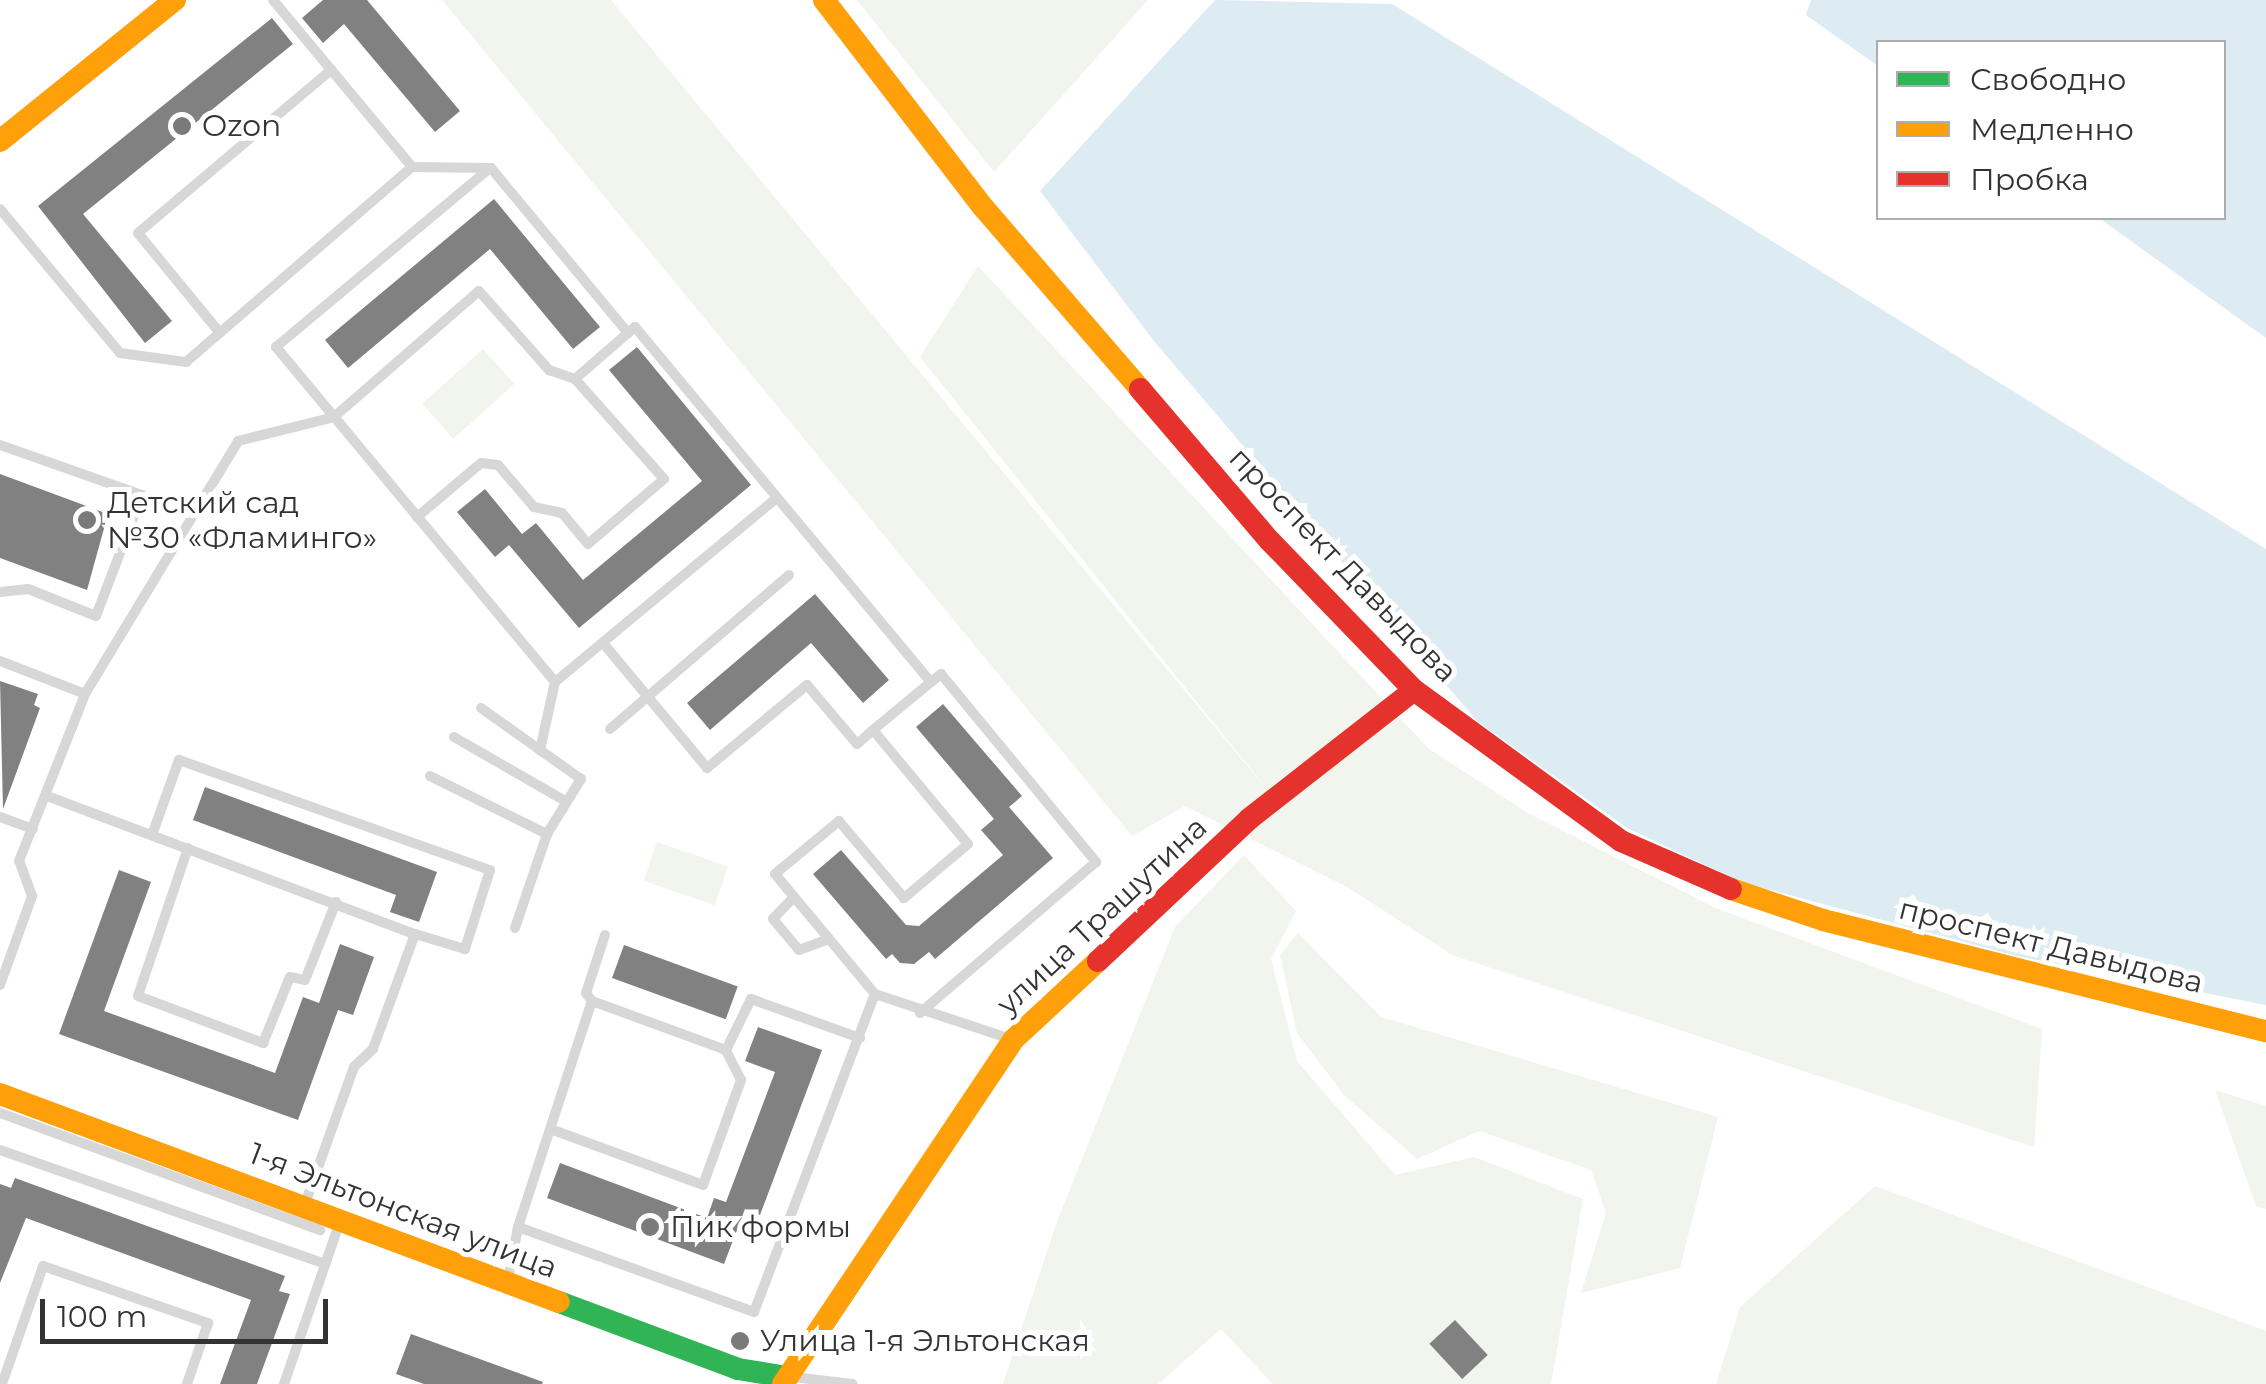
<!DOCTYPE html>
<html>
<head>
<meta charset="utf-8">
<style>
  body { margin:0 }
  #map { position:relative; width:2266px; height:1384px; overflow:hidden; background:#fff; font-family:Montserrat,sans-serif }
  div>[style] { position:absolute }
  .green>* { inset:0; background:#f1f5ed; transform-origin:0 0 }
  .water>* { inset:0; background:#ddebf3 }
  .building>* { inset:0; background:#818181; transform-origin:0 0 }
  .lane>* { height:10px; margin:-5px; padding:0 5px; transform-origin:5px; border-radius:5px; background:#d7d7d7 }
  .fast>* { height:22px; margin:-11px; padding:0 11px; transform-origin:11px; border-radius:11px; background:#30b455 }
  .slow>* { height:22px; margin:-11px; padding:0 11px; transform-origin:11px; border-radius:11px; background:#ff9f0a }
  .jam>* { height:22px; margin:-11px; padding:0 11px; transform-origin:11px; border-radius:11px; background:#e5322d }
  .dots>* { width:28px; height:28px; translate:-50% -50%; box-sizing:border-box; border:5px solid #fff; border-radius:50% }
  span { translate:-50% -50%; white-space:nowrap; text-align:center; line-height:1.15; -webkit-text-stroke:10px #fff; paint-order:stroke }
  .poi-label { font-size:30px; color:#333 }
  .left { translate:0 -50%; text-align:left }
  .street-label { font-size:30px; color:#333 }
  .legend { position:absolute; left:1876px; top:40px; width:350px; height:180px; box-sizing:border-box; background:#fff; border:2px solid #adadad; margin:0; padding:12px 18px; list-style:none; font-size:30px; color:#333 }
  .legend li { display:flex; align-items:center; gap:20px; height:50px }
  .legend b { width:50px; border:2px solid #adadad }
  .scale { position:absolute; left:40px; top:1299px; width:288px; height:45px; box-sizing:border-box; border:5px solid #333; border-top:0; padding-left:12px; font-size:30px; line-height:35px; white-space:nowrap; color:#333; -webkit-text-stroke:8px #fff; paint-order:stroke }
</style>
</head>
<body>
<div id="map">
  <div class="green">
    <i style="clip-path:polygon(442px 0,611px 0,1278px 803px,920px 357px,978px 266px,1429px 749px,1526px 812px,1715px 908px,2042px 1029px,2034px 1147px,1452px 955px,1349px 888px,1185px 806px,1132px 836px)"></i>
    <i style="clip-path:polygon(857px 0,1148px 0,994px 172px)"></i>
    <i style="left:483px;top:349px;width:47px;height:82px;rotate:48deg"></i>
    <i style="left:657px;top:842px;width:75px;height:41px;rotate:19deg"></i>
    <i style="clip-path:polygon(1244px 855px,1296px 911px,1271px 959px,1297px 1061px,1395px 1175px,1474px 1157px,1583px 1199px,1551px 1384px,1273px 1384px,1221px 1329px,1158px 1384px,1003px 1384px,1058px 1219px,1175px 927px)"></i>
    <i style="clip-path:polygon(1298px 933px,1381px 1017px,1718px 1117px,1680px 1268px,1581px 1293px,1606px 1213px,1591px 1170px,1479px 1131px,1417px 1159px,1344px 1095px,1297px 1033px,1280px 955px)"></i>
    <i style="clip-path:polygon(2215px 1090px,2266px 1106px,2266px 1209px,2256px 1206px)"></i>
    <i style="clip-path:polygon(1875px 1186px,2266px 1331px,2266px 1384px,1716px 1384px,1740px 1307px)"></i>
  </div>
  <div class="water">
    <i style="clip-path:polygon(1215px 0,1392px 4px,2266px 549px,2266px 1005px,2017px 956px,1741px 882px,1627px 828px,1477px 721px,1154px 341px,1040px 191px)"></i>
    <i style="clip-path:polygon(1811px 0,2266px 0,2266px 338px,2099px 218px,2224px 218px,2224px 42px,1878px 42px,1878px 66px,1806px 15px)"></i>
  </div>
  <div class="building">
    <i style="clip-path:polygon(323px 0,367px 0,460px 111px,435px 132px,344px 24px,323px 43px,302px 18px)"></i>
    <i style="clip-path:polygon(272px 18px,293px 44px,83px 214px,172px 321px,145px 343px,38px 206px)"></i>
    <i style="clip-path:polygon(494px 199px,600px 327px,573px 349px,490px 249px,348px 368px,325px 340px)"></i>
    <i style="clip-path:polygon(637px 347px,751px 485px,579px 628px,509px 545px,495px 557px,457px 512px,485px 489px,522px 534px,536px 523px,583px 580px,702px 481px,609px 370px)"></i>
    <i style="clip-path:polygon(0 474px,108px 514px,87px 590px,0 558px)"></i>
    <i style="clip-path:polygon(815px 594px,889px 680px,863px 703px,811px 643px,710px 730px,687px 703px)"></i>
    <i style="clip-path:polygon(0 681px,38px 694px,34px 705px,40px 708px,3px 809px)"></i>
    <i style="clip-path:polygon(943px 704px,1022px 796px,1009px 807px,1053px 858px,935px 959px,929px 952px,914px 964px,900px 963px,892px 954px,886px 959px,813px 874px,841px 850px,906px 925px,919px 926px,1003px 855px,981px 830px,994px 819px,916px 727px)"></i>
    <i style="clip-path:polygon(205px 787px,437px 872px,419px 922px,390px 912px,396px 895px,193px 820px)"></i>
    <i style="clip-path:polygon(119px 870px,151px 882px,104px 1011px,275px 1073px,303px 997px,319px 1003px,340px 944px,374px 957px,353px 1015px,338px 1010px,298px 1120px,59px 1034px)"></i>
    <i style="left:624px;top:945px;width:121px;height:35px;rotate:20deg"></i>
    <i style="clip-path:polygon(758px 1027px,822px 1050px,760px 1215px,745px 1209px,724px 1264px,547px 1198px,560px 1163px,707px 1218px,714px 1198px,726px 1202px,775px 1072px,745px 1061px)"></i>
    <i style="clip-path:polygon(15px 1178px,285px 1276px,279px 1291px,290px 1294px,257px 1384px,220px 1384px,251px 1300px,26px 1218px,0 1283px,0 1184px,11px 1188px)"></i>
    <i style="left:1455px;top:1320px;width:48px;height:35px;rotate:47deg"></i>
    <i style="clip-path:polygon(411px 1334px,543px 1382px,542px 1384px,424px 1384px,396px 1374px)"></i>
  </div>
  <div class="lane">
    <i style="left:273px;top:0;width:217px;rotate:50.2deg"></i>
    <i style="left:490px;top:168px;width:279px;rotate:140.1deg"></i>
    <i style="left:276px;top:347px;width:436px;rotate:50.2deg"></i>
    <i style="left:555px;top:682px;width:288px;rotate:-39.7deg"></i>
    <i style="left:0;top:209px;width:187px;rotate:50.2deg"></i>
    <i style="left:120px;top:353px;width:67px;rotate:7.8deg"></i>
    <i style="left:186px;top:362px;width:298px;rotate:-40.8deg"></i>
    <i style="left:412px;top:167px;width:79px;rotate:0.7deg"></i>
    <i style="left:491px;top:168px;width:214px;rotate:50.3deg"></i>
    <i style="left:628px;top:333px;width:9px;rotate:-41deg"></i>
    <i style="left:635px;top:327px;width:462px;rotate:50.2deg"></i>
    <i style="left:931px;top:682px;width:13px;rotate:-39deg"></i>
    <i style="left:941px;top:674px;width:244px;rotate:50.5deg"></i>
    <i style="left:1096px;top:862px;width:232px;rotate:139.4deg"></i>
    <i style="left:220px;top:333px;width:129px;rotate:-129.4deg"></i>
    <i style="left:138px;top:233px;width:253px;rotate:-40.2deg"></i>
    <i style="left:575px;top:379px;width:70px;rotate:-41deg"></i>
    <i style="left:0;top:445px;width:151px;rotate:19.4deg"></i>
    <i style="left:142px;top:495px;width:129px;rotate:110.8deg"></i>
    <i style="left:96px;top:616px;width:73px;rotate:-158.3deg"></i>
    <i style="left:28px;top:589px;width:28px;rotate:174deg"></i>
    <i style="left:603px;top:643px;width:163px;rotate:50.2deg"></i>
    <i style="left:707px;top:768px;width:130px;rotate:-39.7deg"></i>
    <i style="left:807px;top:685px;width:77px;rotate:49.7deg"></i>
    <i style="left:857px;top:744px;width:21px;rotate:-41deg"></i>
    <i style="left:873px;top:730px;width:148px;rotate:50.2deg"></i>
    <i style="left:968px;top:844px;width:84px;rotate:139.8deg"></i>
    <i style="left:904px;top:898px;width:101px;rotate:-130.2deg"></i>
    <i style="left:839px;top:821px;width:83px;rotate:140.4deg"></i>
    <i style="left:775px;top:874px;width:156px;rotate:50.2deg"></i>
    <i style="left:0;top:661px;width:91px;rotate:21.2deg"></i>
    <i style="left:481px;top:708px;width:72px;rotate:35.4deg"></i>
    <i style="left:610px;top:729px;width:236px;rotate:-40.7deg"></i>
    <i style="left:873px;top:730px;width:75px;rotate:-39.6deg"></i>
    <i style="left:454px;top:737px;width:130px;rotate:29.9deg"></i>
    <i style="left:430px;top:776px;width:131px;rotate:26.4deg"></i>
    <i style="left:47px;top:796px;width:393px;rotate:20.6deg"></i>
    <i style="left:415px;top:934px;width:122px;rotate:110.1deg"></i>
    <i style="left:373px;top:1049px;width:26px;rotate:137deg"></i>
    <i style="left:354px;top:1067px;width:145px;rotate:109.7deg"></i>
    <i style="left:0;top:817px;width:35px;rotate:20deg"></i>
    <i style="left:152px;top:835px;width:80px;rotate:-70.2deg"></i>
    <i style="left:179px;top:760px;width:330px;rotate:19.5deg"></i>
    <i style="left:490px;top:870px;width:83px;rotate:107.6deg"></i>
    <i style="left:465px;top:949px;width:52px;rotate:-163.3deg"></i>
    <i style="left:188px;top:848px;width:156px;rotate:108.7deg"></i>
    <i style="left:138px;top:996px;width:134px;rotate:20.6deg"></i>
    <i style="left:263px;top:1043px;width:71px;rotate:-67.8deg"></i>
    <i style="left:290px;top:977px;width:15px;rotate:11deg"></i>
    <i style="left:305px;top:980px;width:84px;rotate:-68.3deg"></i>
    <i style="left:794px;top:897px;width:30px;rotate:134deg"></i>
    <i style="left:773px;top:919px;width:40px;rotate:50deg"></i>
    <i style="left:799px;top:950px;width:32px;rotate:-20deg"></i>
    <i style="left:515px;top:928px;width:99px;rotate:-71.2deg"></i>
    <i style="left:547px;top:834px;width:65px;rotate:-58.3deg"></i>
    <i style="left:581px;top:779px;width:50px;rotate:-144.7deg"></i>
    <i style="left:540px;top:750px;width:70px;rotate:-77.6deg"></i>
    <i style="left:0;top:985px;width:95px;rotate:-70.2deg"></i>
    <i style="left:32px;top:896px;width:37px;rotate:-110deg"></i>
    <i style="left:19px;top:861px;width:180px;rotate:-68.4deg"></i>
    <i style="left:85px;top:694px;width:296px;rotate:-58.8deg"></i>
    <i style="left:238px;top:441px;width:99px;rotate:-14deg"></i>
    <i style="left:334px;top:417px;width:192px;rotate:-41deg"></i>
    <i style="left:479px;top:291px;width:106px;rotate:48.5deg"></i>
    <i style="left:549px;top:370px;width:28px;rotate:19deg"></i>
    <i style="left:575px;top:379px;width:134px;rotate:48.3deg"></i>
    <i style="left:664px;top:479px;width:100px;rotate:139.5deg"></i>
    <i style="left:588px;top:544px;width:40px;rotate:-130deg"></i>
    <i style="left:562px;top:513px;width:29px;rotate:-168deg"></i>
    <i style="left:534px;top:507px;width:55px;rotate:-130.6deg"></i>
    <i style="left:498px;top:465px;width:17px;rotate:-173deg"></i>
    <i style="left:481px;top:463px;width:84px;rotate:139.8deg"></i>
    <i style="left:592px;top:1001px;width:143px;rotate:20.1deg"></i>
    <i style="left:726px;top:1050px;width:57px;rotate:-63.9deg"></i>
    <i style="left:751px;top:999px;width:116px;rotate:19.7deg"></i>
    <i style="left:0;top:1113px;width:341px;rotate:20.1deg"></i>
    <i style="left:553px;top:1130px;width:160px;rotate:20.1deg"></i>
    <i style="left:703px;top:1185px;width:112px;rotate:-70.1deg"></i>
    <i style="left:741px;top:1080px;width:34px;rotate:-117deg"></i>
    <i style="left:0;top:1150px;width:345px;rotate:19.3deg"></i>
    <i style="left:518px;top:1227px;width:251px;rotate:19.8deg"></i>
    <i style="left:754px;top:1312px;width:340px;rotate:-69.2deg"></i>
    <i style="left:875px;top:994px;width:143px;rotate:18.3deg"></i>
    <i style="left:508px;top:1280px;width:54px;rotate:-79.3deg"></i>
    <i style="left:518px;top:1227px;width:238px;rotate:-71.9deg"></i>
    <i style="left:592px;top:1001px;width:10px;rotate:-127deg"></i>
    <i style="left:586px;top:993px;width:61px;rotate:-71.9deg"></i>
    <i style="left:793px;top:1377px;width:60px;rotate:6.7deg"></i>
    <i style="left:2px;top:1384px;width:125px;rotate:-70.8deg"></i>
    <i style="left:43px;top:1266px;width:175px;rotate:19.1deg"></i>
    <i style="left:208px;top:1323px;width:65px;rotate:109deg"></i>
    <i style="left:284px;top:1384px;width:169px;rotate:-71deg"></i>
  </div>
  <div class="fast">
    <i style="left:559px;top:1302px;width:191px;rotate:20.5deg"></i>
    <i style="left:738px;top:1369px;width:50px;rotate:9.3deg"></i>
  </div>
  <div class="slow">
    <i style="left:824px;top:0;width:261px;rotate:52.5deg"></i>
    <i style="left:983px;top:207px;width:240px;rotate:49.2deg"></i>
    <i style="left:0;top:141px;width:225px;rotate:-38.9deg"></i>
    <i style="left:1731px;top:889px;width:97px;rotate:18.6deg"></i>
    <i style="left:1823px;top:920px;width:457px;rotate:14.1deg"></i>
    <i style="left:0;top:1094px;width:596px;rotate:20.41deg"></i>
    <i style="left:783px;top:1384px;width:414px;rotate:-56.2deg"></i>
    <i style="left:1013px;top:1040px;width:116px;rotate:-42.9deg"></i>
  </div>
  <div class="jam">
    <i style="left:1140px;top:389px;width:200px;rotate:49.5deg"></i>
    <i style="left:1270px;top:541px;width:207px;rotate:46deg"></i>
    <i style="left:1414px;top:690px;width:256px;rotate:36.1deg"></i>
    <i style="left:1621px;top:841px;width:120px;rotate:23.6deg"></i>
    <i style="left:1098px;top:961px;width:207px;rotate:-43.2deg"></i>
    <i style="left:1249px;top:819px;width:209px;rotate:-38deg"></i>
  </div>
  <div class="dots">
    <i style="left:182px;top:126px;background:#7a7a7a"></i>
    <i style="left:87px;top:520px;background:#7a7a7a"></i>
    <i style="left:650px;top:1227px;background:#7a7a7a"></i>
    <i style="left:740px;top:1341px;background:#7a7a7a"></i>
  </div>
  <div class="poi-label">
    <span class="left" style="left:202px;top:126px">Ozon</span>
    <span class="left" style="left:107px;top:520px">Детский сад<br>№30 «Фламинго»</span>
    <span class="left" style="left:670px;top:1227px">Пик формы</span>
    <span class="left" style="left:760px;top:1341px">Улица 1-я Эльтонская</span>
  </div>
  <div class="street-label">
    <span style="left:1343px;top:565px;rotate:46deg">проспект Давыдова</span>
    <span style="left:1102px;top:916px;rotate:-43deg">улица Трашутина</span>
    <span style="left:2051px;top:946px;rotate:14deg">проспект Давыдова</span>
    <span style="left:403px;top:1211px;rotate:21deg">1-я Эльтонская улица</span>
  </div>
  <ul class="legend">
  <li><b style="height:12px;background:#30b455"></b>Свободно</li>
  <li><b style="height:12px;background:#ff9f0a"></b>Медленно</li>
  <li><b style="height:12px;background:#e5322d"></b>Пробка</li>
  </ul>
  <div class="scale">100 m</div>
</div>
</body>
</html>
